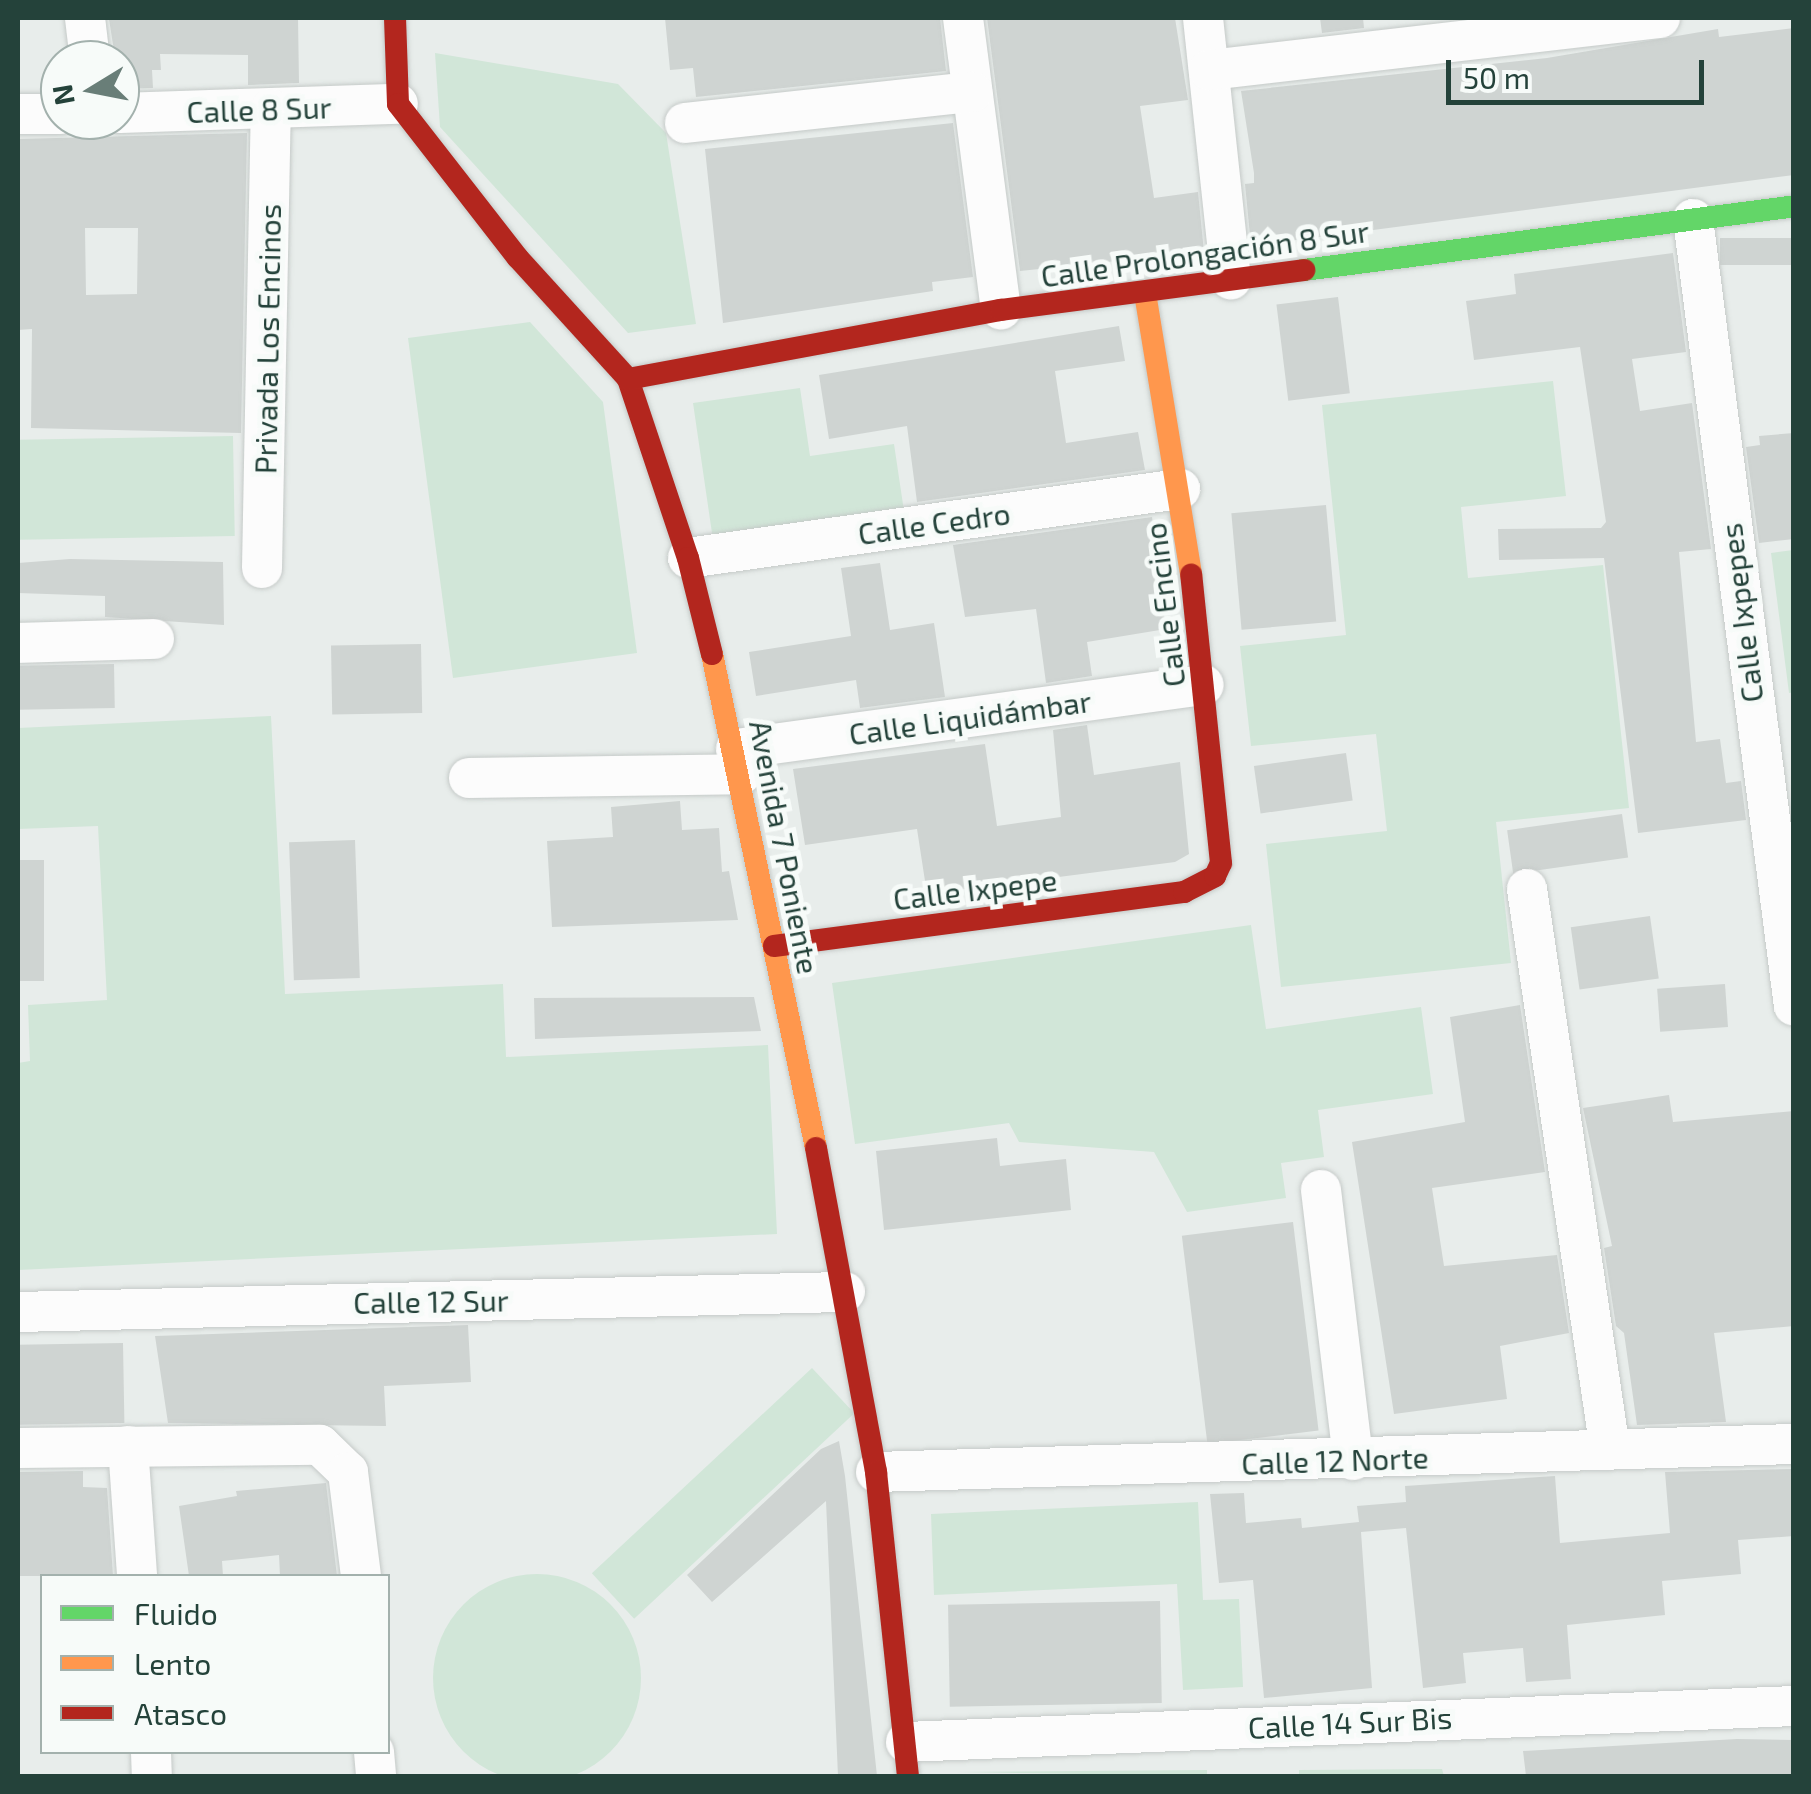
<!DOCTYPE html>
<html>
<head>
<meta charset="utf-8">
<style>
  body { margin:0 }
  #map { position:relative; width:1811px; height:1794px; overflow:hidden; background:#e8edeb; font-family:"Exo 2",sans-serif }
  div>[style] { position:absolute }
  .green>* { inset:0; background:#d1e6d8; transform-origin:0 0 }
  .round { border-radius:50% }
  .building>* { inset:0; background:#cfd4d2; transform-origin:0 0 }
  .roads { filter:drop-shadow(0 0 2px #c5cac8) drop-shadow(0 0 2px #c5cac8) }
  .street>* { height:40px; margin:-20px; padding:0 20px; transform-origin:20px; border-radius:20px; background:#fcfcfc }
  .fast>* { height:22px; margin:-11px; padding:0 11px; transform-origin:11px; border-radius:11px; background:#63d668 }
  .slow>* { height:22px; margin:-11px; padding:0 11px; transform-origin:11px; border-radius:11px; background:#ff974d }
  .jam>* { height:22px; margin:-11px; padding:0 11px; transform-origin:11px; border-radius:11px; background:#b3261e }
  span { translate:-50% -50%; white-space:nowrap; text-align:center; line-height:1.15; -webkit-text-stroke:10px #f7fbf9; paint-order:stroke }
  .street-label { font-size:30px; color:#24423a }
  .frame { position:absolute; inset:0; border:20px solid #24423a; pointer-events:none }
  .legend { position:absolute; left:40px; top:1574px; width:350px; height:180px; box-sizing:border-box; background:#f7fbf9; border:2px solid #a3b1ad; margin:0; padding:12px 18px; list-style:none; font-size:30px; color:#24423a }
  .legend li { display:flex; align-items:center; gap:20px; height:50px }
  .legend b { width:50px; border:2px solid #a3b1ad }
  .north { position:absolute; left:40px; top:40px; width:100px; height:100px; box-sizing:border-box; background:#f7fbf9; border:2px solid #a3b1ad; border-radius:50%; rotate:260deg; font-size:28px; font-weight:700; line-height:40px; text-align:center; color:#24423a }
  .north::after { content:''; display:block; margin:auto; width:35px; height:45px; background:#697e78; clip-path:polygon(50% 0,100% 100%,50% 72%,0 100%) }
  .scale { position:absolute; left:1446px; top:60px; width:258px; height:45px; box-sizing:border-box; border:5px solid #24423a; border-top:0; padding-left:12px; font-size:30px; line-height:35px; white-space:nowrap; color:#24423a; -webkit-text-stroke:8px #f7fbf9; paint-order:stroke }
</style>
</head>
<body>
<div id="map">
  <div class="green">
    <i style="clip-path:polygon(435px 53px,618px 84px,666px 133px,696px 324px,628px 333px,440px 127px)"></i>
    <i style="clip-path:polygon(530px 322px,603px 402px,637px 653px,453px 678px,408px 338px)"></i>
    <i style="clip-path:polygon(1553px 381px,1566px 496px,1461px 507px,1468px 578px,1603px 565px,1629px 808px,1496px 822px,1511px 963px,1281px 987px,1266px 844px,1387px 831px,1376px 734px,1251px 746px,1240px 646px,1346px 635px,1322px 405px)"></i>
    <i style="clip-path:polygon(800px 388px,810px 456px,894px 444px,904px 511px,713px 540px,693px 403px)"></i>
    <i style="left:233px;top:436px;width:100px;height:215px;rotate:89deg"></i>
    <i style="clip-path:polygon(1793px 550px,1794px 692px,1789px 693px,1771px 553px)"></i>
    <i style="clip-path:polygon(271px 716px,285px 994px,503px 984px,506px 1057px,768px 1045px,777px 1234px,18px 1270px,18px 1063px,30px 1061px,28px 1005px,107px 1000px,98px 826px,18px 829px,18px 728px)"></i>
    <i style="clip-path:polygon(1251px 925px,1266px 1029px,1421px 1007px,1433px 1094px,1318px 1110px,1324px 1157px,1281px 1163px,1286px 1198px,1187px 1212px,1154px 1152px,1019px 1142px,1009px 1123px,855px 1144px,832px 983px)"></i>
    <i style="left:812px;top:1368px;width:62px;height:301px;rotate:47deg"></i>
    <i style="clip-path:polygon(1198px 1502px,1203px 1600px,1239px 1599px,1243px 1687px,1183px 1690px,1177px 1584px,934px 1595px,931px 1514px)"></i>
    <i class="round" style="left:433px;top:1574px;width:208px;height:208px"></i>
    <i style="clip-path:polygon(1442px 1769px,1444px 1776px,1299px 1776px,1299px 1770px)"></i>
    <i style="clip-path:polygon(1207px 1770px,1207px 1776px,956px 1772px)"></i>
  </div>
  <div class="building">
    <i style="clip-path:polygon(124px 18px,298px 18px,299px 83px,248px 85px,248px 55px,160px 54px,161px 70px,152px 70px,153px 88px,120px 89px,109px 19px)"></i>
    <i style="clip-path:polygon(665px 18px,940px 18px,946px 71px,696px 97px,693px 68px,670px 70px)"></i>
    <i style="clip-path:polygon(987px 18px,1175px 18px,1188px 100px,1140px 106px,1154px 198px,1198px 192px,1204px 252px,1020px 271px)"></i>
    <i style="clip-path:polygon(1320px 18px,1363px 18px,1364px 28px,1322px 33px)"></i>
    <i style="clip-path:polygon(1794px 28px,1794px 175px,1251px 246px,1245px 184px,1254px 183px,1254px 173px,1241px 91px,1547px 58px,1718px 29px,1719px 37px)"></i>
    <i style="clip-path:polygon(953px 123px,973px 277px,932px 282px,933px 291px,723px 323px,705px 149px)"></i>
    <i style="clip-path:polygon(evenodd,247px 133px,241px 433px,31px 428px,32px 329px,18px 330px,18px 139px,247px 133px,85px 228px,138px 228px,137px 294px,86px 295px,85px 228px)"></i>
    <i style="left:1794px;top:238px;width:27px;height:74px;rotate:90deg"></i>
    <i style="clip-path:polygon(1673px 253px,1686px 352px,1632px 359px,1640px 411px,1692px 403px,1711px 549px,1679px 552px,1696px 742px,1720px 739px,1726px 783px,1741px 781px,1746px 820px,1638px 833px,1604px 558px,1499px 560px,1498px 529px,1601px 528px,1606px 522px,1580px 347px,1474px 360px,1466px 301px,1516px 294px,1514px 274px)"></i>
    <i style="left:1338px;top:297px;width:97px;height:62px;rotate:83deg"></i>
    <i style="clip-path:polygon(1119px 326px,1125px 361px,1055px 371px,1066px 443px,1138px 432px,1145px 470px,917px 502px,907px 426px,829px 439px,819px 375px)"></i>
    <i style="clip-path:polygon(1794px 433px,1794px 539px,1759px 543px,1746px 447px,1760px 445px,1759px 436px)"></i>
    <i style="left:1326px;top:505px;width:117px;height:95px;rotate:85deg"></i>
    <i style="clip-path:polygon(1152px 517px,1166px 629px,1087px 642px,1092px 676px,1046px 683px,1036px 609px,965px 617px,953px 545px)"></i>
    <i style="clip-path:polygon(70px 559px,223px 562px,224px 625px,105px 617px,105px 596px,18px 593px,18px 563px)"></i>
    <i style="clip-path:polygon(880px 563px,890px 630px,934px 623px,945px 697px,860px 708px,856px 680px,756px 696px,749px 652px,851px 636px,841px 568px)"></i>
    <i style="left:421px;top:644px;width:69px;height:90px;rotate:89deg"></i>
    <i style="left:114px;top:664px;width:44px;height:96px;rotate:89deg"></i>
    <i style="clip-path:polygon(1087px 725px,1094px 775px,1180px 762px,1189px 854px,1175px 862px,927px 894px,917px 829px,805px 845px,793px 769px,985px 744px,997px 826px,1061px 817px,1053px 730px)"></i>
    <i style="left:1346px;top:753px;width:48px;height:93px;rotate:82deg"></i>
    <i style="clip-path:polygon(680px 801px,682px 830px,719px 828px,722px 872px,729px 871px,738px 920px,552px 927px,547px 841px,613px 837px,611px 807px)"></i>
    <i style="left:1622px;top:814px;width:44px;height:116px;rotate:82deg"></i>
    <i style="left:355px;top:840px;width:138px;height:66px;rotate:88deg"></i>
    <i style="left:18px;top:860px;width:26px;height:121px"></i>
    <i style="left:1650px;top:916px;width:63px;height:80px;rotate:82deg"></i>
    <i style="left:1725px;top:984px;width:43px;height:68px;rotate:86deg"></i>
    <i style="clip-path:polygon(754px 997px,761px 1031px,535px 1039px,534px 998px)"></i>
    <i style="clip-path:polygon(1520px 1005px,1545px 1172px,1432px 1188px,1444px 1266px,1557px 1255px,1569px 1333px,1500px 1346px,1507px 1399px,1394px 1414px,1352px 1142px,1465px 1122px,1450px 1017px)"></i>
    <i style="clip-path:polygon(1669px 1095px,1673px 1122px,1794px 1111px,1794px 1326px,1714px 1333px,1726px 1422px,1637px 1425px,1624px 1333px,1616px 1326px,1604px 1248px,1612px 1246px,1583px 1108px)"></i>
    <i style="clip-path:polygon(997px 1138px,1000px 1166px,1066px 1159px,1071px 1210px,884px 1230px,876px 1151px)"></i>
    <i style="left:1293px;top:1222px;width:210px;height:112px;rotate:83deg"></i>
    <i style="clip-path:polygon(468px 1325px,471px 1382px,384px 1386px,386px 1426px,168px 1423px,155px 1336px)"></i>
    <i style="left:123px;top:1343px;width:80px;height:105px;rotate:89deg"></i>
    <i style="clip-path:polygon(839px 1441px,845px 1476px,877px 1776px,838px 1776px,826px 1501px,712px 1602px,687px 1575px,821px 1449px)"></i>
    <i style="clip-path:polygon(1794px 1469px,1794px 1536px,1738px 1540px,1741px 1574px,1662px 1581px,1665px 1615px,1567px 1625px,1571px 1679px,1526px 1682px,1523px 1648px,1463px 1653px,1466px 1683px,1423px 1688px,1406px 1528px,1361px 1532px,1372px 1688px,1264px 1698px,1253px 1580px,1219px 1583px,1210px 1494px,1244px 1493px,1246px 1523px,1301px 1518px,1302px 1528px,1359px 1522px,1357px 1506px,1406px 1502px,1405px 1486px,1555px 1476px,1560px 1543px,1670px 1533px,1665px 1472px)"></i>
    <i style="clip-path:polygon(83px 1471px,83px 1487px,107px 1488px,113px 1576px,18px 1576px,18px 1472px)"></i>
    <i style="clip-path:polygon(326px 1483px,337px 1576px,280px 1576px,279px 1555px,222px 1561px,223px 1576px,189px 1576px,179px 1506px,237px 1496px,236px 1491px)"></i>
    <i style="left:1160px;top:1601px;width:102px;height:212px;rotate:89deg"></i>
    <i style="clip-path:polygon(1737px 1739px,1794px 1740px,1794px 1776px,1526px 1776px,1523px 1751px)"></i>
  </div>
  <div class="roads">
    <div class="street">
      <i style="left:85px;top:18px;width:42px;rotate:83.2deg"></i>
      <i style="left:963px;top:18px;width:294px;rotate:82.6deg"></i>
      <i style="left:1203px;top:18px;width:263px;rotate:83.9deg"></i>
      <i style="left:1209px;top:70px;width:454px;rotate:-6.6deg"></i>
      <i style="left:120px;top:113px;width:278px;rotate:-1.9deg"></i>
      <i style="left:18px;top:114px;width:42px"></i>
      <i style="left:685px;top:123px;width:289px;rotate:-6.2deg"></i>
      <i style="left:1693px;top:219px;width:793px;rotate:82.69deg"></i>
      <i style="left:688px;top:558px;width:497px;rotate:-8deg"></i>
      <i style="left:262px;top:568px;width:459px;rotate:-88.9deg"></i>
      <i style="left:18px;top:643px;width:136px;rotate:-1.7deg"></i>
      <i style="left:736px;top:749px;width:472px;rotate:-7.8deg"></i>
      <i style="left:469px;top:778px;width:272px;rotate:-0.8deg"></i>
      <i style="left:1527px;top:889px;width:567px;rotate:81.58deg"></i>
      <i style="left:1321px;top:1190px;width:272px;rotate:83.2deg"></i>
      <i style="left:18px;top:1312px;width:827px;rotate:-1.39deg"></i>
      <i style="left:128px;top:1446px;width:130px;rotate:86deg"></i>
      <i style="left:18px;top:1448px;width:302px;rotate:-0.6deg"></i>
      <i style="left:320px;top:1445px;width:39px;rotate:44deg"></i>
      <i style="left:348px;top:1472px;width:105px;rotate:82.9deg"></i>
      <i style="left:876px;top:1472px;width:918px;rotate:-1.75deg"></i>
      <i style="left:906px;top:1742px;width:889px;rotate:-2.32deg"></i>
      <i style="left:151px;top:1752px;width:24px;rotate:88deg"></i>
      <i style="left:374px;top:1752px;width:24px;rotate:85deg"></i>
    </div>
    <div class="fast">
      <i style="left:1304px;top:270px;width:494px;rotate:-7.4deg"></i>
    </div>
    <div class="slow">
      <i style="left:1145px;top:293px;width:286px;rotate:80.7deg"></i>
      <i style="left:712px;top:654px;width:505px;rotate:78.11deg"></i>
    </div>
    <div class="jam">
      <i style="left:395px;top:18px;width:86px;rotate:88deg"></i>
      <i style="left:398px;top:104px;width:195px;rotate:52.1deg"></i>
      <i style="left:518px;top:258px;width:164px;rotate:47.7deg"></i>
      <i style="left:628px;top:379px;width:189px;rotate:71.5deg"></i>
      <i style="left:688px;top:558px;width:99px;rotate:76deg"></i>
      <i style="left:628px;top:379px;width:379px;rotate:-10.5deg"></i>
      <i style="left:1001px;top:310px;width:306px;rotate:-7.5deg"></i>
      <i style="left:774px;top:946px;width:414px;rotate:-7.5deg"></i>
      <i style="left:1184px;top:892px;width:35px;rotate:-27deg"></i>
      <i style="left:1215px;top:876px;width:14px;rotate:-65deg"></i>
      <i style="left:1221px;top:863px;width:290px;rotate:-95.9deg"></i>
      <i style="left:816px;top:1148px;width:330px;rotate:79.5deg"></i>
      <i style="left:876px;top:1472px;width:306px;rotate:84deg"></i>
    </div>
  </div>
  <div class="street-label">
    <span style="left:259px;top:109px;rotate:-2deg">Calle 8 Sur</span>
    <span style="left:1205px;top:253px;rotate:-8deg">Calle Prolongación 8 Sur</span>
    <span style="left:267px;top:339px;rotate:-89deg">Privada Los Encinos</span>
    <span style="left:934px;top:523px;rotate:-8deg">Calle Cedro</span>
    <span style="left:1164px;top:605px;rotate:-97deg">Calle Encino</span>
    <span style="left:1741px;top:613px;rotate:-97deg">Calle Ixpepes</span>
    <span style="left:970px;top:717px;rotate:-8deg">Calle Liquidámbar</span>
    <span style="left:785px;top:847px;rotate:79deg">Avenida 7 Poniente</span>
    <span style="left:975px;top:889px;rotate:-7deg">Calle Ixpepe</span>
    <span style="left:431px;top:1301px;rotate:-1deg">Calle 12 Sur</span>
    <span style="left:1335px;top:1460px;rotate:-2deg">Calle 12 Norte</span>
    <span style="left:1350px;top:1722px;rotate:-3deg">Calle 14 Sur Bis</span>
  </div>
  <div class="frame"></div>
  <ul class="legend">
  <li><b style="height:12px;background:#63d668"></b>Fluido</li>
  <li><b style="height:12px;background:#ff974d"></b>Lento</li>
  <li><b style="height:12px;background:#b3261e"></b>Atasco</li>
  </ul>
  <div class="north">N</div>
  <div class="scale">50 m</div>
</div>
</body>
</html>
